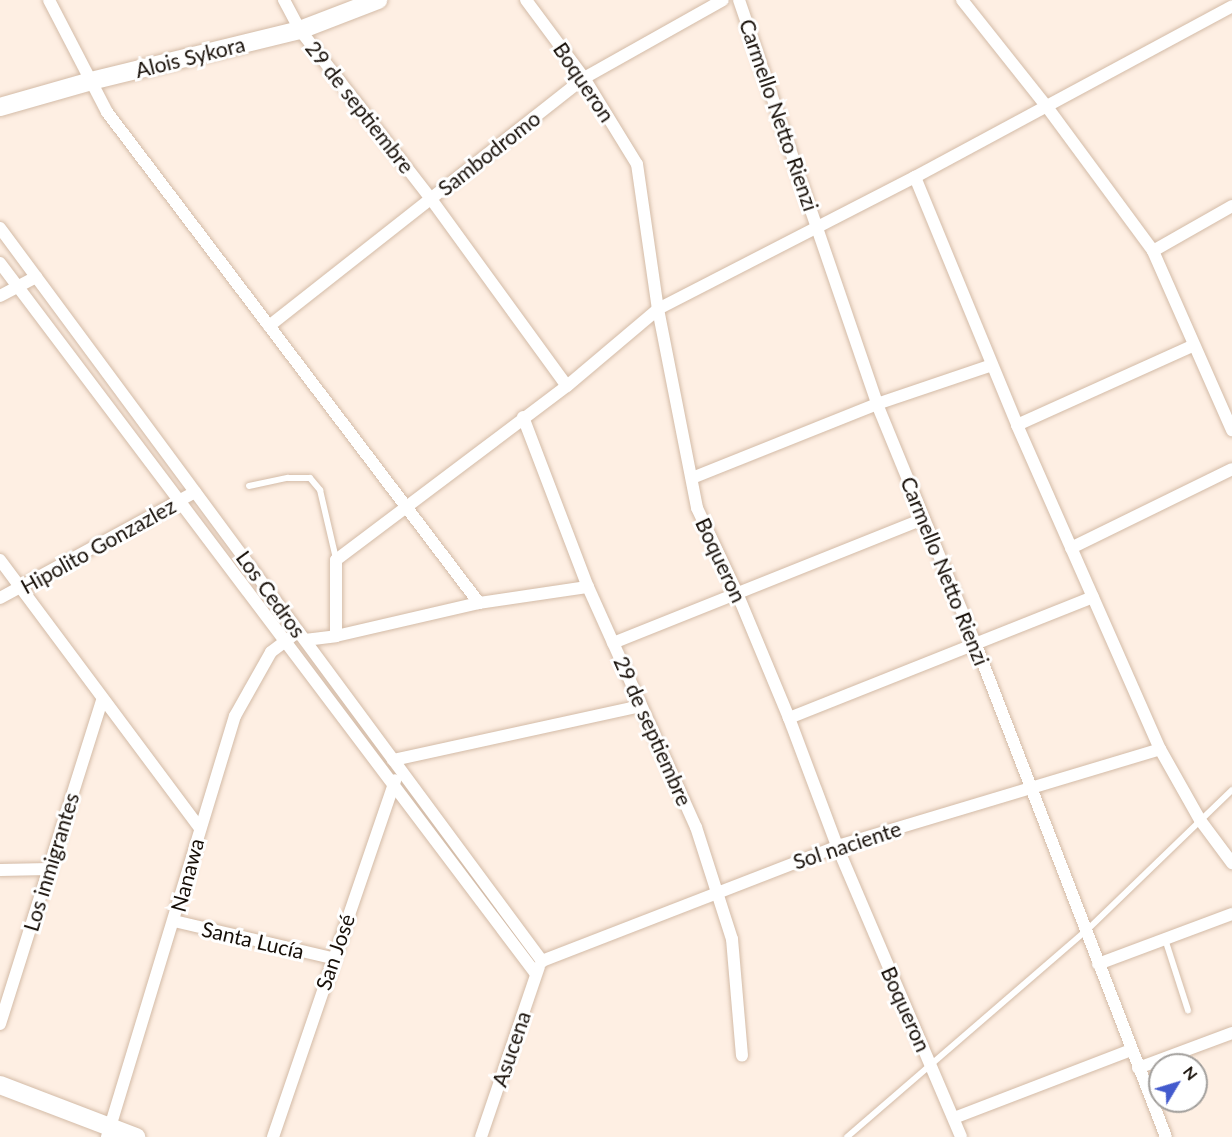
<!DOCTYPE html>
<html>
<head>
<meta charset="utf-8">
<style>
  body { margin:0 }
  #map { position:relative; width:1232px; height:1137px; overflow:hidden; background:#feefe3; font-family:Lato,sans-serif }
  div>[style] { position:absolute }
  .roads { filter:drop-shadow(0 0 2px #d3bba7) drop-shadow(0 0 2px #d3bba7) }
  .lane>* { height:6px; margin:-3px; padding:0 3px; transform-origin:3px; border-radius:3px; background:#fff }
  .street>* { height:12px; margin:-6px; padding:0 6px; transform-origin:6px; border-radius:6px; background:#fff }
  .secondary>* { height:18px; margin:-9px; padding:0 9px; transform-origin:9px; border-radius:9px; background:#fff }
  span { translate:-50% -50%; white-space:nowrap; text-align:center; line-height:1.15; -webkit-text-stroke:6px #fff; paint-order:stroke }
  .street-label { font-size:21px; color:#170f08 }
  .north { position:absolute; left:1148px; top:1053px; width:60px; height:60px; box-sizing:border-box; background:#fff; border:2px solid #a29f9c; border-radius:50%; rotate:52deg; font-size:16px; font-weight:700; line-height:24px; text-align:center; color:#170f08 }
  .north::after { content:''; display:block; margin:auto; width:21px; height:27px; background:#435acd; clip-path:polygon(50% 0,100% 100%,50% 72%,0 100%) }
</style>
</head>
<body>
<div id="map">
  <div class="roads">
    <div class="lane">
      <i style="left:249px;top:486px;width:40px;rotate:-12deg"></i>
      <i style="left:288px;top:478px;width:22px"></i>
      <i style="left:310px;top:478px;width:16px;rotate:50deg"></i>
      <i style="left:320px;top:490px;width:71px;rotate:76.9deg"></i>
      <i style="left:1165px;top:939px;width:75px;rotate:72.1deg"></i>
      <i style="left:847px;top:1137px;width:316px;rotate:-40.8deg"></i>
      <i style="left:1086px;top:931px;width:203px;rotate:-44deg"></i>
    </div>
    <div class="street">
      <i style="left:49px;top:0;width:126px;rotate:62.6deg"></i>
      <i style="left:107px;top:112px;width:616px;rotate:52.85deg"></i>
      <i style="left:284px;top:0;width:34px;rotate:62deg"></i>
      <i style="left:300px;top:30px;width:214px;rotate:52.2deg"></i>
      <i style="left:431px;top:199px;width:231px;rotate:54deg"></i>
      <i style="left:526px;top:0;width:97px;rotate:53.4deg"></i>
      <i style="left:584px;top:78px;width:101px;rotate:58.4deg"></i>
      <i style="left:637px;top:164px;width:147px;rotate:81.8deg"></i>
      <i style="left:658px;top:309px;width:203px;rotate:78.9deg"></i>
      <i style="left:697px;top:508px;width:94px;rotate:64.8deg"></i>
      <i style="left:737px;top:593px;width:135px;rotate:67.4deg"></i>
      <i style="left:789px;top:718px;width:137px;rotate:69.4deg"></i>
      <i style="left:837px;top:846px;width:316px;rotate:66.9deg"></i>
      <i style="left:739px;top:0;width:427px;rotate:71.1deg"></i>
      <i style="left:877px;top:404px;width:261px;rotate:67.7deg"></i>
      <i style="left:976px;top:645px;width:527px;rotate:68.88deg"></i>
      <i style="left:962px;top:0;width:137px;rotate:51.5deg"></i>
      <i style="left:1047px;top:107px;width:179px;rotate:53.6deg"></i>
      <i style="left:1153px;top:251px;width:196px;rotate:66.2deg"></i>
      <i style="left:915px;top:177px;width:268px;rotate:67.6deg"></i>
      <i style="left:1017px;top:425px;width:354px;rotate:66.2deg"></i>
      <i style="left:1160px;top:749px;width:81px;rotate:60.6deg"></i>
      <i style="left:1200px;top:820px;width:54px;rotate:53.3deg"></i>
      <i style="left:0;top:228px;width:912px;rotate:53.52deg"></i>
      <i style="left:1153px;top:251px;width:91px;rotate:-29.7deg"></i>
      <i style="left:0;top:263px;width:890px;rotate:52.99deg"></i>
      <i style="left:0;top:296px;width:41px;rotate:-27.8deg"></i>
      <i style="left:269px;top:326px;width:401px;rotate:-38.2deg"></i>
      <i style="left:584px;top:78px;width:159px;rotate:-29.3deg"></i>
      <i style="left:523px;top:417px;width:182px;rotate:69.1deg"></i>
      <i style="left:588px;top:587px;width:263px;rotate:65.8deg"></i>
      <i style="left:696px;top:827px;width:118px;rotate:72.2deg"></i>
      <i style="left:732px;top:939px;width:117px;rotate:85.1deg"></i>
      <i style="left:1017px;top:425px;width:194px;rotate:-24.3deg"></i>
      <i style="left:692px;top:478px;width:199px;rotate:-21.8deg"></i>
      <i style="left:877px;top:404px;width:121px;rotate:-18.7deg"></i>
      <i style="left:1071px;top:548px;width:179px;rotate:-26.1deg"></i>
      <i style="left:0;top:560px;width:333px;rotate:53.3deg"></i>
      <i style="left:0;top:598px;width:222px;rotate:-28.5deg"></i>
      <i style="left:336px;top:636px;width:76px;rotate:-90deg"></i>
      <i style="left:336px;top:560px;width:289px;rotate:-37deg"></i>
      <i style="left:567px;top:386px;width:119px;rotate:-40.2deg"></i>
      <i style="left:658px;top:309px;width:289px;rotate:-27.2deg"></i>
      <i style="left:915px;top:177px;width:360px;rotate:-28.3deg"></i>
      <i style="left:305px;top:640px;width:31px;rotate:-7deg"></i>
      <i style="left:336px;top:636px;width:147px;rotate:-13deg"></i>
      <i style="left:479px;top:603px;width:110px;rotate:-8.4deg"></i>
      <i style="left:613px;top:643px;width:334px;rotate:-21.8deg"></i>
      <i style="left:789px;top:718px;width:327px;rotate:-21.7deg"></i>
      <i style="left:393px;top:760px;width:254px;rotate:-12.3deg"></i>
      <i style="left:0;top:870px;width:49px;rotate:-1.2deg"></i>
      <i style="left:174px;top:921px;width:162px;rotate:13.2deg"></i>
      <i style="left:542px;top:961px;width:321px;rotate:-21.2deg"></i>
      <i style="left:841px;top:845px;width:333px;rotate:-16.7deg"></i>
      <i style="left:1098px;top:964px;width:143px;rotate:-20.5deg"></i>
      <i style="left:0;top:1024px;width:340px;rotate:-72.5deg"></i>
      <i style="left:1138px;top:1068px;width:100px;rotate:-20.4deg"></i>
      <i style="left:954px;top:1118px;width:190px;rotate:-21deg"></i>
      <i style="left:107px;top:1137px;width:440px;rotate:-73.1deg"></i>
      <i style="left:235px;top:716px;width:73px;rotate:-60.6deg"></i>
      <i style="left:271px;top:652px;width:25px;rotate:-37deg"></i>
      <i style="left:273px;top:1137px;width:377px;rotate:-71.1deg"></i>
      <i style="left:481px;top:1137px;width:180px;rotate:-71.2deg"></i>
    </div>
    <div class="secondary">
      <i style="left:0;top:107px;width:95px;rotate:-15.9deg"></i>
      <i style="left:91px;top:81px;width:215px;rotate:-13.7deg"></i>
      <i style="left:300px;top:30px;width:84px;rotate:-21deg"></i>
      <i style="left:0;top:1085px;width:146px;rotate:20.9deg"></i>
    </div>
  </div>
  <div class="street-label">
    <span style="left:190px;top:57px;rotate:-14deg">Alois Sykora</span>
    <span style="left:584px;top:82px;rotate:56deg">Boqueron</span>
    <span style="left:360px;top:107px;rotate:52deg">29 de septiembre</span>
    <span style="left:779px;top:115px;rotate:71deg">Carmello Netto Rienzi</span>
    <span style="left:489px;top:153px;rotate:-38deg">Sambodromo</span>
    <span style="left:98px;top:546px;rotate:-29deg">Hipolito Gonzazlez</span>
    <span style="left:721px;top:560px;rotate:65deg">Boqueron</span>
    <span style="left:945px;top:571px;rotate:68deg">Carmello Netto Rienzi</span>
    <span style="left:271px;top:594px;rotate:54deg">Los Cedros</span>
    <span style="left:653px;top:731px;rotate:66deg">29 de septiembre</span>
    <span style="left:847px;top:845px;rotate:-18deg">Sol naciente</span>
    <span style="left:51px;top:862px;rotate:-73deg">Los inmigrantes</span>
    <span style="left:187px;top:875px;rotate:-75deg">Nanawa</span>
    <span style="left:253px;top:940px;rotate:13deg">Santa Lucía</span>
    <span style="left:335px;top:952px;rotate:-71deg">San José</span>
    <span style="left:906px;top:1009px;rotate:66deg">Boqueron</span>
    <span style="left:511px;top:1049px;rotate:-71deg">Asucena</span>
  </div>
  <div class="north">N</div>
</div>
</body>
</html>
